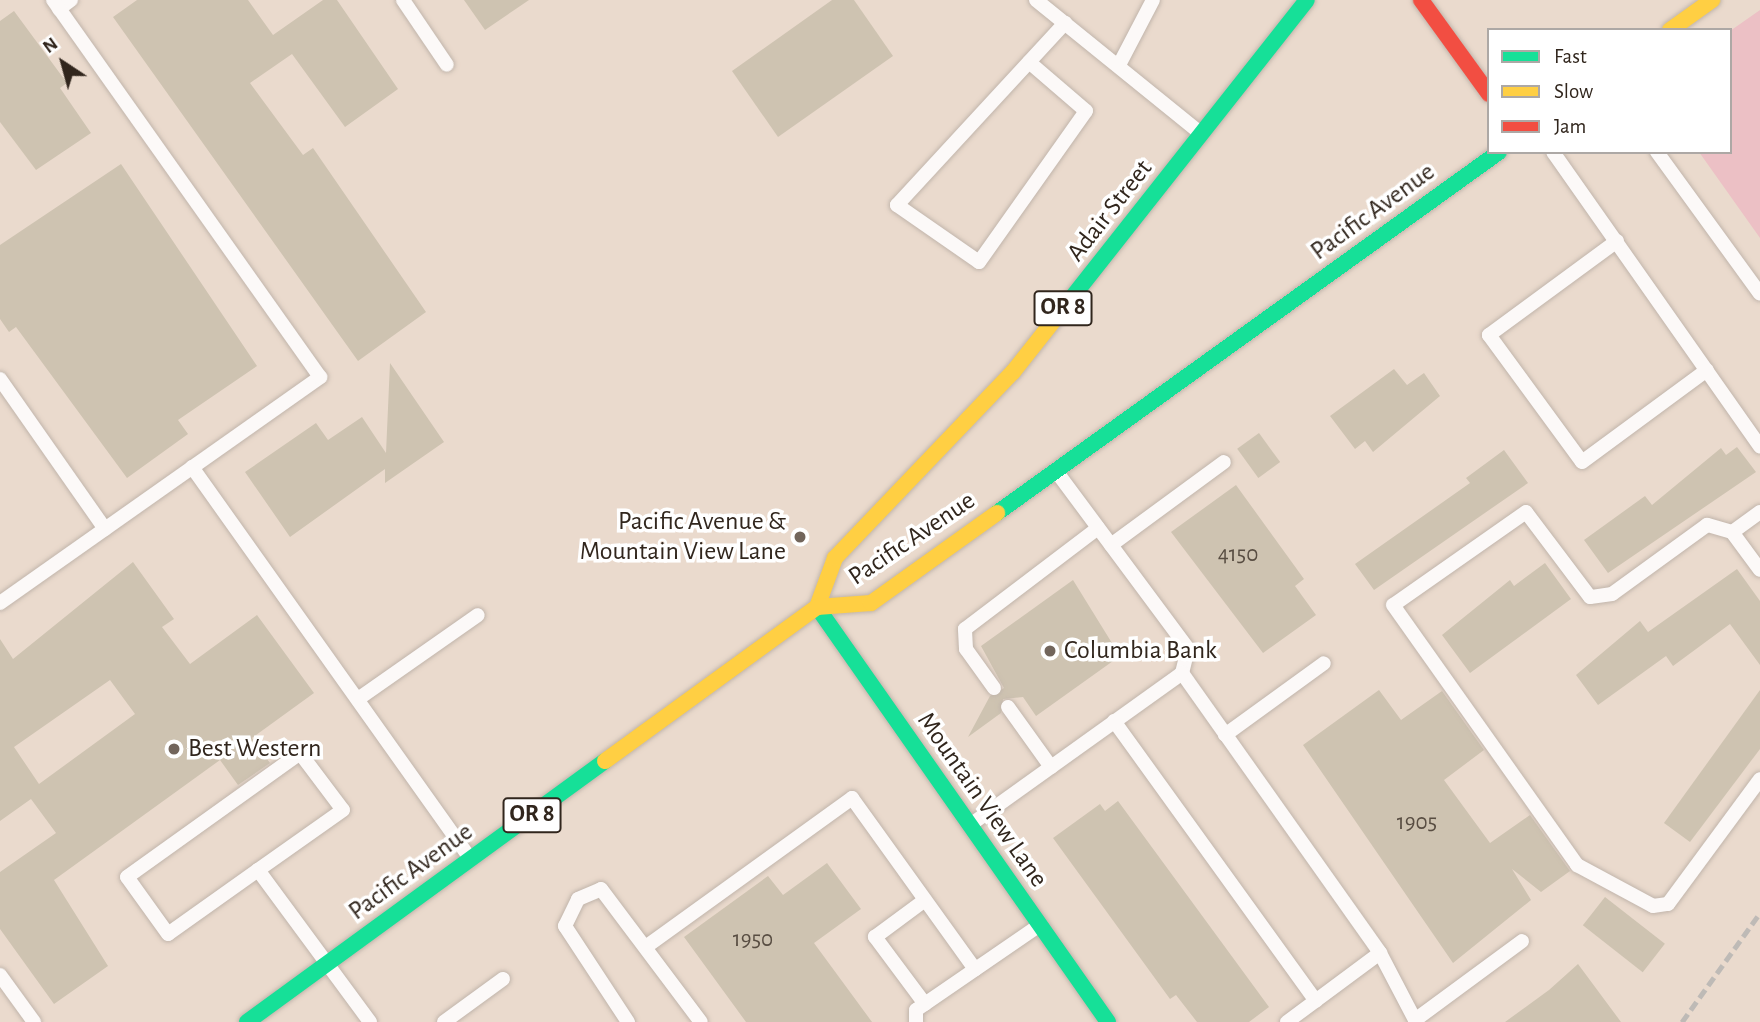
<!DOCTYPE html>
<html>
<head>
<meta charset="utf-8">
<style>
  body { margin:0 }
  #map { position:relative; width:1760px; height:1022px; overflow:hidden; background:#eadacd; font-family:"Alegreya Sans",sans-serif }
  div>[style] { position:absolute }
  .green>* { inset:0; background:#ecc0c5 }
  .building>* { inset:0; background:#cec3b1; transform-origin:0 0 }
  .roads { filter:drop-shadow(0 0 2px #c1b5ab) drop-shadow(0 0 2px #c1b5ab) }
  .lane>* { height:14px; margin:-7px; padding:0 7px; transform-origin:7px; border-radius:7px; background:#fcf9f8 }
  .fast>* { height:16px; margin:-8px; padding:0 8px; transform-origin:8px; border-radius:8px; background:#16e098 }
  .slow>* { height:16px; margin:-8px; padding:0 8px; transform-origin:8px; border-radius:8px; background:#ffcf43 }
  .jam>* { height:16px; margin:-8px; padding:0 8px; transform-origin:8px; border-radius:8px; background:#f24e42 }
  .rail>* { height:5px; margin-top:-2.5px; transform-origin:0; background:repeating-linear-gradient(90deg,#bebab6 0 10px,transparent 0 15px) }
  .dots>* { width:19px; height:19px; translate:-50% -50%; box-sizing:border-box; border:4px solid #fff; border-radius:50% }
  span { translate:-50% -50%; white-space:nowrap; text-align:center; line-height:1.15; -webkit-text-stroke:7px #fff; paint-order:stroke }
  .number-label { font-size:23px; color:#584d42 }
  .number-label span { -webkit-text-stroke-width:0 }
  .shield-label span { padding:2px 5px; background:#fff; border:2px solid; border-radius:5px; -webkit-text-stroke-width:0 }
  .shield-label { font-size:24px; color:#31261d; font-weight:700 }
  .street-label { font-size:26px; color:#31261d }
  .poi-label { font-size:26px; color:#31261d }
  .right { translate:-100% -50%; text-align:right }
  .left { translate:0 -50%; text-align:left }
  .legend { position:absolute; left:1487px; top:28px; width:245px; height:126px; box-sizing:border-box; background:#fff; border:2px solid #ada8a5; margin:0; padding:9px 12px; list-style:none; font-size:21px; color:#31261d }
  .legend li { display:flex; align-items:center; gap:14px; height:35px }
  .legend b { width:35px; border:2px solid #ada8a5 }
  .north { position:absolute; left:28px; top:28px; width:70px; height:70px; -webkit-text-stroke:5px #fff; paint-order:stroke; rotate:324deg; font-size:19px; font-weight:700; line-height:28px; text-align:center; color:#31261d }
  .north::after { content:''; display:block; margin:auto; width:24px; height:32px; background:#31261d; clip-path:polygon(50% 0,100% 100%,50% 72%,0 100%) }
</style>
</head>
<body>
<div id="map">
  <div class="green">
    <i style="clip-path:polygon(1760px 10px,1760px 238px,1699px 152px,1730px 152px,1730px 31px)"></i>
  </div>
  <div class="building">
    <i style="clip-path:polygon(137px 0,248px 0,273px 35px,323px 0,337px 0,398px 89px,345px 127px,292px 54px,250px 83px,303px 155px,313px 148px,426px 312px,358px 361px,113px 17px)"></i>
    <i style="clip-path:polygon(464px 0,529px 0,485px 30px)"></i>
    <i style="clip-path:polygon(832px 0,854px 0,893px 56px,778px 137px,732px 71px)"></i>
    <i style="clip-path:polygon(14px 11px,67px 83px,60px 88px,91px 133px,36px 170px,0 122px,0 21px)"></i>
    <i style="clip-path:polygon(121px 164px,257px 366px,178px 420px,188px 434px,127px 478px,16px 327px,9px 332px,0 319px,0 245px)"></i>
    <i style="clip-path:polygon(390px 363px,444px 442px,385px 483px,385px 469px,290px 537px,245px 472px,316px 423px,328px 440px,362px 417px,386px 453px)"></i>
    <i style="clip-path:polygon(1394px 369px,1407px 385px,1424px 373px,1440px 396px,1373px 452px,1365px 441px,1355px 449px,1330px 416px)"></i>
    <i style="left:1259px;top:433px;width:36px;height:27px;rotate:54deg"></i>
    <i style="clip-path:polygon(1737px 447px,1756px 472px,1608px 573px,1584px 540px,1645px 496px,1652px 505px,1721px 448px,1726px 455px)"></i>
    <i style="clip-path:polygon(1504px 450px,1528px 483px,1374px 590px,1355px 564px,1470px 483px,1466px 478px)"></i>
    <i style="clip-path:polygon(1236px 485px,1304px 579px,1295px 586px,1316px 615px,1263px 653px,1171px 532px)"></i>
    <i style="clip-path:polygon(evenodd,133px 562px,174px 619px,162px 627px,190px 664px,257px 615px,314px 693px,252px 738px,270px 763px,238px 785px,220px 760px,54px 880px,108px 966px,54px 1004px,0 929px,0 872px,56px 833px,31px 799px,0 821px,0 639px,13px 659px,133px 562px,110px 680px,135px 714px,39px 784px,14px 747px,110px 680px)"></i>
    <i style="clip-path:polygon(1545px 563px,1571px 599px,1470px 673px,1442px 635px,1510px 580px,1514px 586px)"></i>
    <i style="clip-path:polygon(1737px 569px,1760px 601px,1760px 665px,1730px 624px,1673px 666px,1666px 656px,1598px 705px,1576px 675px,1640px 621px,1648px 632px)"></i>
    <i style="clip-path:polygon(1073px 580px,1120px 656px,1036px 716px,1023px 697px,1003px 699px,1001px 713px,968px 737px,990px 696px,1004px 688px,981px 646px)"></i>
    <i style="clip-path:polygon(1379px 690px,1401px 720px,1442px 691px,1484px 750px,1444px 780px,1490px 843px,1530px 815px,1570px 871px,1541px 892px,1512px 869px,1531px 900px,1453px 963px,1303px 745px)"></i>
    <i style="clip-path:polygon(1760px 690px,1760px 749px,1690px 842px,1664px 823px)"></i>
    <i style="clip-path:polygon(1118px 801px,1269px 1007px,1249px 1022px,1197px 1022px,1176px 995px,1170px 999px,1053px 838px,1100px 804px,1105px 811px)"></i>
    <i style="clip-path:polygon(827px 863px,861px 909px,814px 943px,872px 1022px,746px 1022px,684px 937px,768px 876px,783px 895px)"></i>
    <i style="left:1605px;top:897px;width:76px;height:36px;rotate:38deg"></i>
    <i style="clip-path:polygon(1578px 964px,1621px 1022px,1505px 1022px,1549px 990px)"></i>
  </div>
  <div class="roads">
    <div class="lane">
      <i style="left:403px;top:0;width:78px;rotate:55.9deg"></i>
      <i style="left:1036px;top:0;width:211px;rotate:39deg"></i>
      <i style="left:59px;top:9px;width:15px;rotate:-37deg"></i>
      <i style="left:1029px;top:62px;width:75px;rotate:40.7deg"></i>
      <i style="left:1086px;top:111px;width:185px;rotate:125.3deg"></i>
      <i style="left:979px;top:262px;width:100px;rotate:-145.2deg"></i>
      <i style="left:897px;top:205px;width:248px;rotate:-47.3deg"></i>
      <i style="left:1119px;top:65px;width:73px;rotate:-62.4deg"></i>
      <i style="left:1553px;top:152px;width:360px;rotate:54.9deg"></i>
      <i style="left:1657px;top:152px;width:175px;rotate:54deg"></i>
      <i style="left:1617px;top:241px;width:159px;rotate:143.7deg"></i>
      <i style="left:1489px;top:335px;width:157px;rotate:53.8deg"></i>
      <i style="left:1582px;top:462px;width:155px;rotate:-36.4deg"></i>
      <i style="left:0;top:379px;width:183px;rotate:55deg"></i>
      <i style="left:192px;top:467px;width:480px;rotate:54.6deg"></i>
      <i style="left:1056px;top:471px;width:222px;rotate:53.4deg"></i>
      <i style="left:1188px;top:649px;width:25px;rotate:104deg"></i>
      <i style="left:1760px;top:512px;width:34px;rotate:144deg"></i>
      <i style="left:1732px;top:532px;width:26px;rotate:-164deg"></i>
      <i style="left:1707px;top:525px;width:117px;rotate:144deg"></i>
      <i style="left:1612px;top:594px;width:22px;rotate:172deg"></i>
      <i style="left:1590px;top:597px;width:106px;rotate:-127deg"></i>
      <i style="left:1526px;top:512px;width:162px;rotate:145deg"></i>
      <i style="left:1393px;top:605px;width:319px;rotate:54.7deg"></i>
      <i style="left:1577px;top:865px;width:86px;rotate:28.3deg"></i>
      <i style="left:1653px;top:906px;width:15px;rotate:-8deg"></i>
      <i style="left:1668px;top:904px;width:155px;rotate:-53.6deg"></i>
      <i style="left:1732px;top:532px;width:47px;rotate:53.6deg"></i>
      <i style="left:1111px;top:545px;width:140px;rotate:-36.3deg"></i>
      <i style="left:0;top:603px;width:392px;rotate:-35.2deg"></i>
      <i style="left:320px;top:377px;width:462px;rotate:-125.3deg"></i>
      <i style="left:994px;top:688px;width:48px;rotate:-125.7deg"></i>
      <i style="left:966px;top:649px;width:20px;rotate:-93deg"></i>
      <i style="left:965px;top:629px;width:167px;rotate:-37.2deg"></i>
      <i style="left:358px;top:699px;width:146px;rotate:-35deg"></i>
      <i style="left:1008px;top:707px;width:74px;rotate:54.4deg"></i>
      <i style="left:1114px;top:721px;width:345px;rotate:54.2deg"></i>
      <i style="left:1225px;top:735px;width:122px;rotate:-36deg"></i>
      <i style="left:970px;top:825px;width:261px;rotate:-35.6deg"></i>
      <i style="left:1182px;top:673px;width:343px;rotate:54.7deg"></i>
      <i style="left:258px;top:870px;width:110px;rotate:144.6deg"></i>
      <i style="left:168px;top:934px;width:70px;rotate:-125.7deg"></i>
      <i style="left:127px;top:877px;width:213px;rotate:-35.6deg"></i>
      <i style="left:300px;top:753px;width:71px;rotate:53deg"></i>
      <i style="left:343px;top:810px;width:104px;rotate:144.8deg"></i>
      <i style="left:258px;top:870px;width:189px;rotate:53.6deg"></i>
      <i style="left:647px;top:946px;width:253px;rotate:-35.8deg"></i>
      <i style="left:852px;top:798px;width:211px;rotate:54.3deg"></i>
      <i style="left:0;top:975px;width:58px;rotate:54.1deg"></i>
      <i style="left:925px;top:1004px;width:84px;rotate:-126.7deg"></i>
      <i style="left:875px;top:937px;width:62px;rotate:-36.5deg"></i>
      <i style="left:1415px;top:1020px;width:133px;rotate:-36.4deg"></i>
      <i style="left:444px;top:1022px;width:73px;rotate:-36.1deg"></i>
      <i style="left:628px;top:1022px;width:115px;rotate:-123.3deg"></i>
      <i style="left:565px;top:926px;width:30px;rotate:-64deg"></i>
      <i style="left:578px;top:899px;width:25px;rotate:-23deg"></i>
      <i style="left:601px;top:889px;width:166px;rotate:53.1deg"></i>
      <i style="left:916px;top:1022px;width:12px;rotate:-90deg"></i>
      <i style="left:916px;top:1010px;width:148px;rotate:-34.5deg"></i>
      <i style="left:1287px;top:1022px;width:116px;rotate:-36.6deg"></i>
      <i style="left:1380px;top:953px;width:78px;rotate:62.4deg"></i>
    </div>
    <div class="fast">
      <i style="left:1070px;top:300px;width:382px;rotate:-51.7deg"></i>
      <i style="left:997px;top:513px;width:618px;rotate:-35.72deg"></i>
      <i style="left:817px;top:607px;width:507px;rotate:54.96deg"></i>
      <i style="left:247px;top:1022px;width:443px;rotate:-36.1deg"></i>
    </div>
    <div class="slow">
      <i style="left:1670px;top:30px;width:52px;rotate:-35.5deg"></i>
      <i style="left:817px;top:607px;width:52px;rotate:-69.8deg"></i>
      <i style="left:835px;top:558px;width:257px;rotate:-46.3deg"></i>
      <i style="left:1013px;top:372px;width:92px;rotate:-51.6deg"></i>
      <i style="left:605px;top:761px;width:262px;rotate:-36deg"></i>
      <i style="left:817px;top:607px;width:54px;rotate:-4.2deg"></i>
      <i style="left:871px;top:603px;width:155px;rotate:-35.5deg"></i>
    </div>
    <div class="jam">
      <i style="left:1421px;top:0;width:116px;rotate:54.1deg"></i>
    </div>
  </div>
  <div class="rail">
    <i style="left:1682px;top:1022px;width:134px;rotate:-54.4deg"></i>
  </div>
  <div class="dots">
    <i style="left:800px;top:537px;background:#72655b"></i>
    <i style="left:1050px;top:651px;background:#72655b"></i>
    <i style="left:174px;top:749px;background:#72655b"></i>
  </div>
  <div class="number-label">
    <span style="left:1238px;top:555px">4150</span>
    <span style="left:1417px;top:823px">1905</span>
    <span style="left:753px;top:940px">1950</span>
  </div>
  <div class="shield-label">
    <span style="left:1063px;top:308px">OR 8</span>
    <span style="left:532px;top:815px">OR 8</span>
  </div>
  <div class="street-label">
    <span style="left:1110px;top:211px;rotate:-52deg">Adair Street</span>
    <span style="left:1373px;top:212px;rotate:-36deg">Pacific Avenue</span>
    <span style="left:912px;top:539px;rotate:-34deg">Pacific Avenue</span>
    <span style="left:982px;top:800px;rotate:55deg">Mountain View Lane</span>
    <span style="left:411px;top:872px;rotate:-36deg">Pacific Avenue</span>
  </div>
  <div class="poi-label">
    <span class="right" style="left:786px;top:537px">Pacific Avenue &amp;<br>Mountain View Lane</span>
    <span class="left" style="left:1064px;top:651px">Columbia Bank</span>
    <span class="left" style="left:188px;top:749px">Best Western</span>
  </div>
  <ul class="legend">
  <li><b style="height:9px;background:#16e098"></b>Fast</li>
  <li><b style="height:9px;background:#ffcf43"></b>Slow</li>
  <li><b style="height:9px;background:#f24e42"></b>Jam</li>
  </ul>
  <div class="north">N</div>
</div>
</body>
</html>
